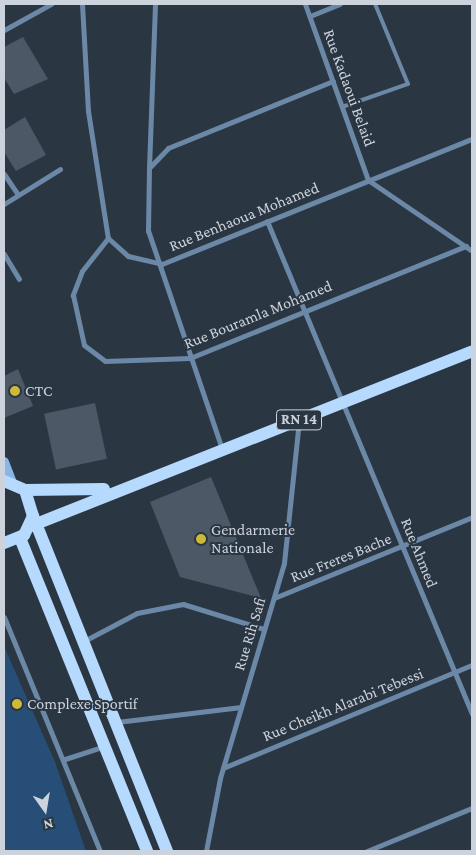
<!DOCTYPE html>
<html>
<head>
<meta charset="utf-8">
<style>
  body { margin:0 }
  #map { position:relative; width:476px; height:855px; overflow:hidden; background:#2b3643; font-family:"Crimson Pro",serif }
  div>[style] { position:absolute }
  .green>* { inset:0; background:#274e76 }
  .building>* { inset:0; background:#4c5866; transform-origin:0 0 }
  .lane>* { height:4px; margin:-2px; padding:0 2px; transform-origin:2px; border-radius:2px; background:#6c88a7 }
  .street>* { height:5px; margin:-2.5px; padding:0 2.5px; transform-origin:2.5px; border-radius:2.5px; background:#6c88a7 }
  .secondary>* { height:10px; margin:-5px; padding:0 5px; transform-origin:5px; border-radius:5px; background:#89b6e7 }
  .primary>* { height:12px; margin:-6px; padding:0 6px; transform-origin:6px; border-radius:6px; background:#b6d9fe }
  .dots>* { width:14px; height:14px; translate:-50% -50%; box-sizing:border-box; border:2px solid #2b3643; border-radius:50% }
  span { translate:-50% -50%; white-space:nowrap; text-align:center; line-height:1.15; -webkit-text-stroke:4px #2b3643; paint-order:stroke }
  .shield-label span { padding:1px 4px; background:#2b3643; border:1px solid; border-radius:4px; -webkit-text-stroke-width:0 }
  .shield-label { font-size:15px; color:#ccd3dc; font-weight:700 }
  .street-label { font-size:16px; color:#ccd3dc }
  .poi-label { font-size:16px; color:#ccd3dc }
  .left { translate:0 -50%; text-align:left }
  .frame { position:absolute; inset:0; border:5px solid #ccd3dc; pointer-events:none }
  .north { position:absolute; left:20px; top:785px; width:50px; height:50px; -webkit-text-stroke:4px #2b3643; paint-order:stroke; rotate:167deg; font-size:14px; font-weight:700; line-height:20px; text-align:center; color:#ccd3dc }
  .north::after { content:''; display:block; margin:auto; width:18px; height:22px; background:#ccd3dc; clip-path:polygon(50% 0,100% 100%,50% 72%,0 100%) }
</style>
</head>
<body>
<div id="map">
  <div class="green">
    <i style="clip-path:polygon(4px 646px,55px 762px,86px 851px,4px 851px)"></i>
  </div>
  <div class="building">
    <i style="clip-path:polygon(23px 37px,48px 79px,14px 94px,4px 78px,4px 47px)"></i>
    <i style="clip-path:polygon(25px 117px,46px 155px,16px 171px,4px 152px,4px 130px)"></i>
    <i style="clip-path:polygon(18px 369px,33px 406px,4px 418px,4px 376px)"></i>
    <i style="left:95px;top:403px;width:57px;height:52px;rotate:78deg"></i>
    <i style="clip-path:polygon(211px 477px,261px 598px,180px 577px,150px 502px)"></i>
  </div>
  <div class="lane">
    <i style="left:342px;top:107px;width:70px;rotate:-19.2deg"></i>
    <i style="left:408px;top:84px;width:87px;rotate:-112.4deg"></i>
  </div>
  <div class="street">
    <i style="left:82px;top:4px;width:107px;rotate:86.8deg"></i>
    <i style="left:88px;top:111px;width:129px;rotate:81.1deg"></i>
    <i style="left:108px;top:238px;width:27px;rotate:42deg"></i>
    <i style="left:128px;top:256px;width:35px;rotate:13deg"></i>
    <i style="left:162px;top:264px;width:334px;rotate:-22deg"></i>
    <i style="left:305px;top:4px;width:187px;rotate:70.3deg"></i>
    <i style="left:368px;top:180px;width:126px;rotate:34.3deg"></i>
    <i style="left:310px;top:16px;width:32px;rotate:-22deg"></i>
    <i style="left:4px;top:30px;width:54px;rotate:-29deg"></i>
    <i style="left:149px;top:168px;width:164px;rotate:-87.9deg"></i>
    <i style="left:4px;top:174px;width:25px;rotate:56deg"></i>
    <i style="left:4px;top:204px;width:66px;rotate:-32deg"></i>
    <i style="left:267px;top:221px;width:534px;rotate:67.42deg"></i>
    <i style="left:108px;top:238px;width:42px;rotate:128.2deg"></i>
    <i style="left:82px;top:271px;width:26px;rotate:111deg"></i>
    <i style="left:73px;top:295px;width:51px;rotate:77.6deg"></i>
    <i style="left:84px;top:345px;width:26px;rotate:37deg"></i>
    <i style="left:105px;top:361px;width:85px;rotate:-2deg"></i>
    <i style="left:190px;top:358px;width:298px;rotate:-22.1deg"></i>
    <i style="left:4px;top:254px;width:29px;rotate:59deg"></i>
    <i style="left:222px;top:449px;width:230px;rotate:-108.7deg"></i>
    <i style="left:148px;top:231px;width:63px;rotate:-89.1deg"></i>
    <i style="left:149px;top:168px;width:28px;rotate:-46deg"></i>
    <i style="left:168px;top:148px;width:178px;rotate:-22.1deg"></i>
    <i style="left:274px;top:598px;width:214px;rotate:-22.2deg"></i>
    <i style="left:4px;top:617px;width:253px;rotate:67.7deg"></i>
    <i style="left:84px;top:641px;width:60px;rotate:-27.8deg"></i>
    <i style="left:137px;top:613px;width:47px;rotate:-11.1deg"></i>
    <i style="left:183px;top:604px;width:85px;rotate:17.2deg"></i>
    <i style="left:117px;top:722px;width:125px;rotate:-6.9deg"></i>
    <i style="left:65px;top:759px;width:40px;rotate:-18deg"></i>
    <i style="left:223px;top:768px;width:269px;rotate:-22.5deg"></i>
    <i style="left:206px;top:851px;width:74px;rotate:-79.1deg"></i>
    <i style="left:220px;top:778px;width:224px;rotate:-73.4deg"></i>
    <i style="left:284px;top:563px;width:143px;rotate:-84deg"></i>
    <i style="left:367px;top:851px;width:113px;rotate:-22.3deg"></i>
  </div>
  <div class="secondary">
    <i style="left:4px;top:462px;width:22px;rotate:69deg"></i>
  </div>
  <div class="primary">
    <i style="left:4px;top:481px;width:23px;rotate:23deg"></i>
    <i style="left:25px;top:490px;width:27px;rotate:73deg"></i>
    <i style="left:33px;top:516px;width:21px;rotate:115deg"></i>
    <i style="left:24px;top:535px;width:22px;rotate:158deg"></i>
    <i style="left:25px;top:490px;width:79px;rotate:-0.7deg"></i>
    <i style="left:33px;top:516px;width:361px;rotate:68.2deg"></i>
    <i style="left:31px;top:526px;width:474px;rotate:-21.6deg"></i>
    <i style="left:20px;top:538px;width:338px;rotate:67.9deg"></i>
  </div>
  <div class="dots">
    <i style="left:15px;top:391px;background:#ccb939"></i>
    <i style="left:201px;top:539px;background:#ccb939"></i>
    <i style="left:17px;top:704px;background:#ccb939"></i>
  </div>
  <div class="shield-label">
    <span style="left:299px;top:420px">RN 14</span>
  </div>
  <div class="street-label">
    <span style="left:349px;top:88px;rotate:70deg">Rue Kadaoui Belaid</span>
    <span style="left:244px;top:217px;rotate:-22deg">Rue Benhaoua Mohamed</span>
    <span style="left:258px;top:315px;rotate:-22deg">Rue Bouramla Mohamed</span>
    <span style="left:419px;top:553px;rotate:68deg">Rue Ahmed</span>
    <span style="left:341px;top:558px;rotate:-22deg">Rue Freres Bache</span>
    <span style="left:250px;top:634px;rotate:-73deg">Rue Rih Safi</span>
    <span style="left:343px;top:705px;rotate:-22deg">Rue Cheikh Alarabi Tebessi</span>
  </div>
  <div class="poi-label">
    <span class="left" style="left:25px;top:391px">CTC</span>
    <span class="left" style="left:211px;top:539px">Gendarmerie<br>Nationale</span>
    <span class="left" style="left:27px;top:704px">Complexe Sportif</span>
  </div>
  <div class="frame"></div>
  <div class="north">N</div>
</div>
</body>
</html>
